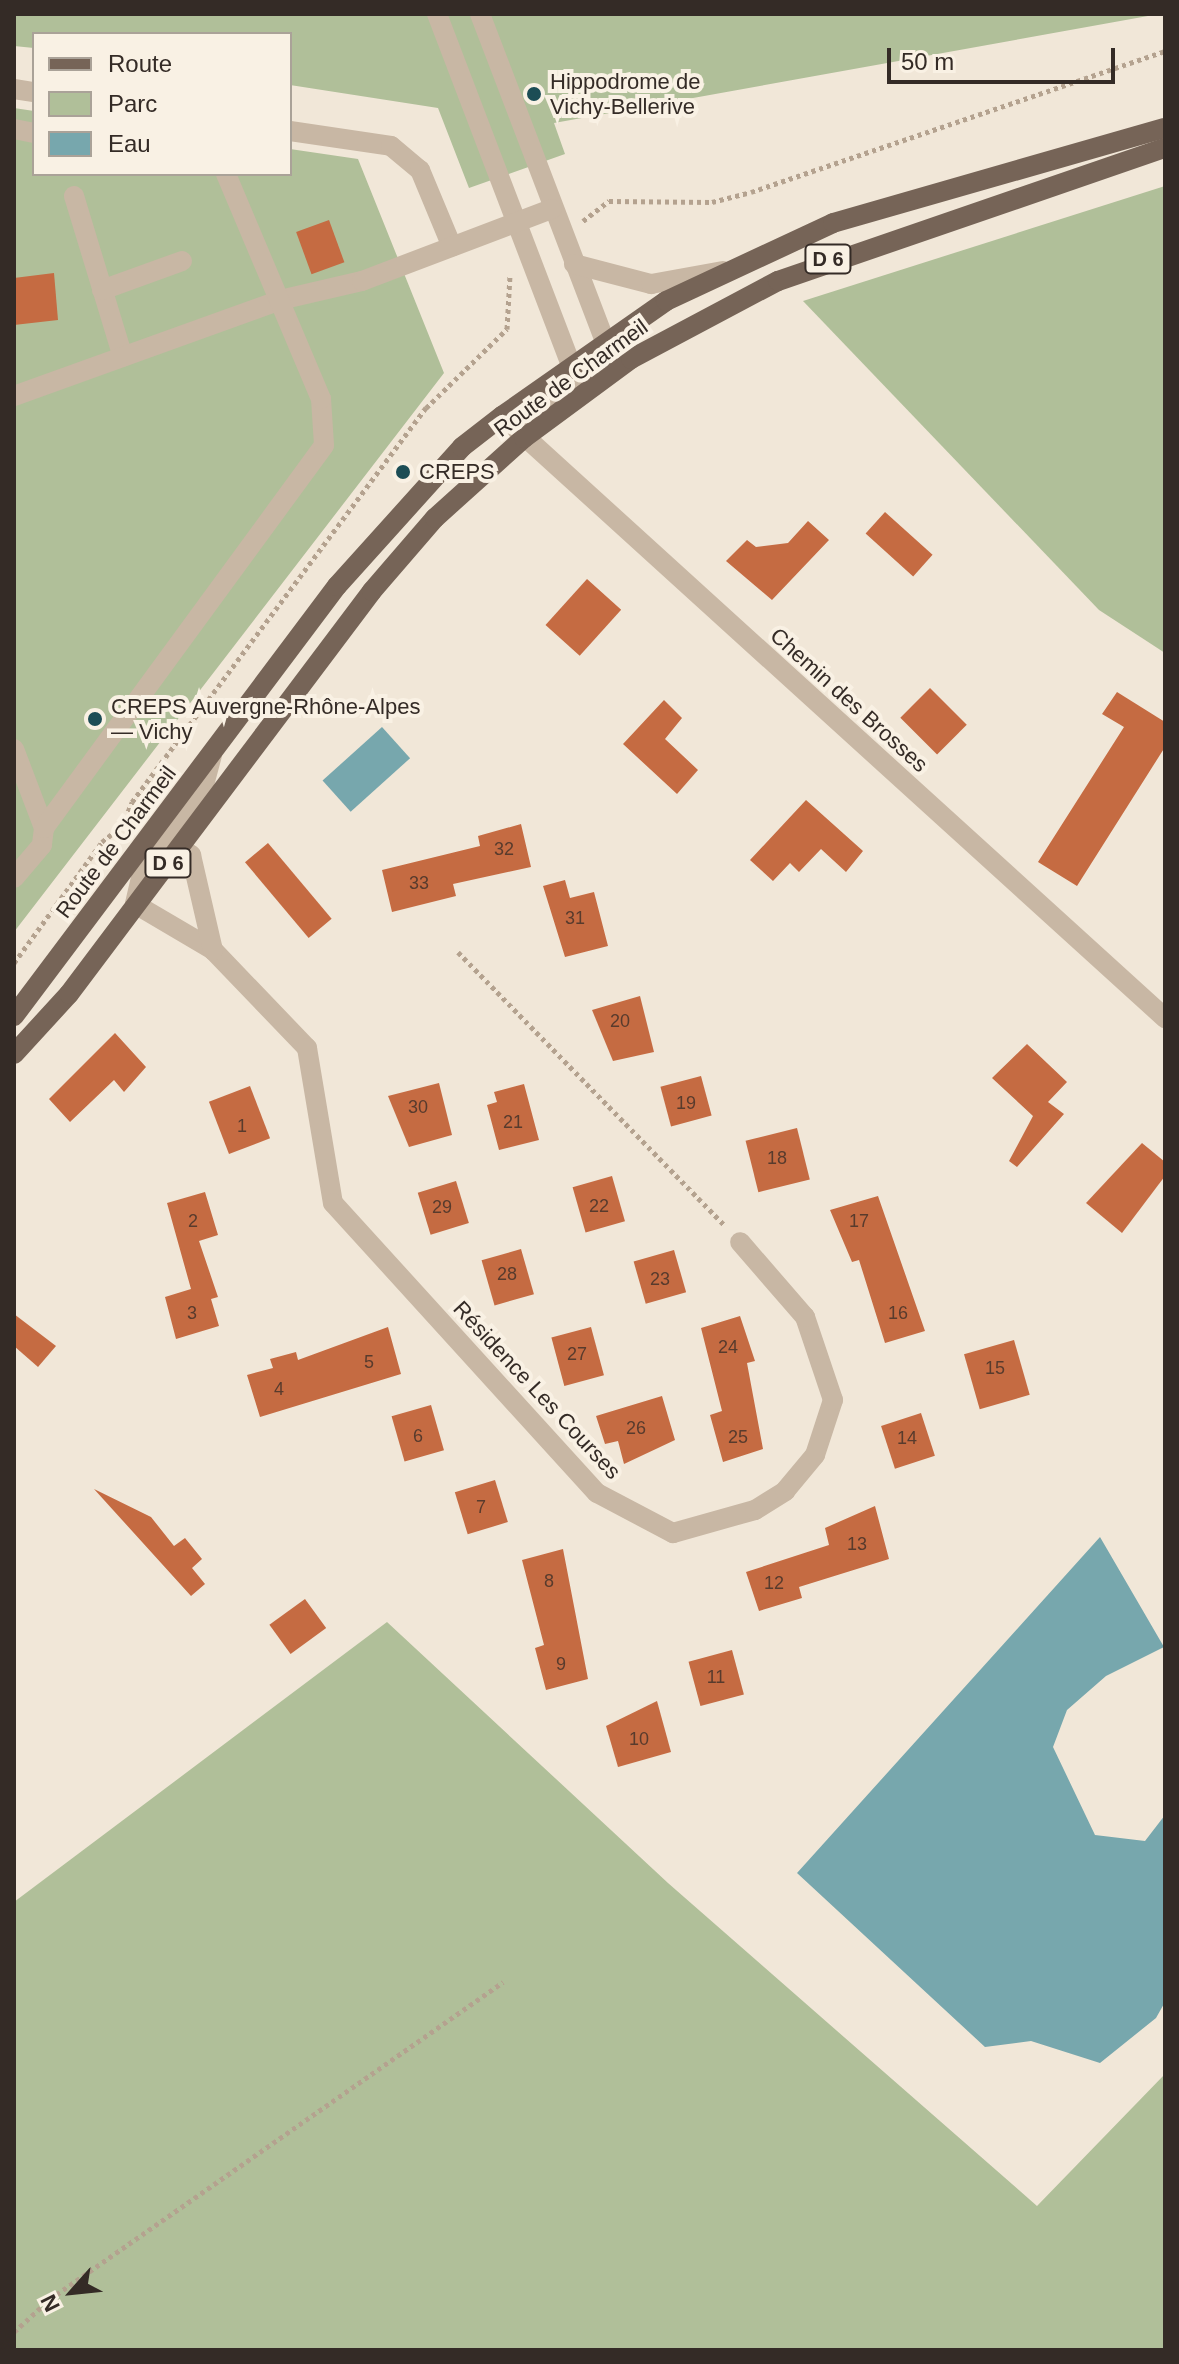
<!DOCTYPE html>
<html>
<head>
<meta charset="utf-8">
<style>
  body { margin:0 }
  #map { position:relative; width:1179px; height:2364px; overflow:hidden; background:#f1e7d8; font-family:Helvetica,sans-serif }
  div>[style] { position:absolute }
  .green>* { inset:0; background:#b0bf99 }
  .water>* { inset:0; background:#77a7ad; transform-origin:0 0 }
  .building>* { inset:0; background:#c56b42; transform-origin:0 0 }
  .path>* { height:5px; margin-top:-2.5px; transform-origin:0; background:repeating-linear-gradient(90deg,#b4a28f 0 4px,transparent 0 8px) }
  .minor>* { height:20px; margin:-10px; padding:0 10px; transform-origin:10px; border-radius:10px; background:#c8b7a4 }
  .major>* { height:20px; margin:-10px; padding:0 10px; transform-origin:10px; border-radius:10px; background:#766457 }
  .dots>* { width:22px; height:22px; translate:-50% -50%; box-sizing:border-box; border:4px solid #f9f1e4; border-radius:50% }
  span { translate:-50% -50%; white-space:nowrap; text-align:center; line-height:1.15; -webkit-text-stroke:8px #f9f1e4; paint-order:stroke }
  .number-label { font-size:18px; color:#583b2d }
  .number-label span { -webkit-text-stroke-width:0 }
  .shield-label span { padding:2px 6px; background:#f9f1e4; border:2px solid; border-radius:6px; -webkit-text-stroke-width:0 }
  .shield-label { font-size:20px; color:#342b26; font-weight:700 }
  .poi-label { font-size:22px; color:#342b26 }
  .left { translate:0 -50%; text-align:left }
  .street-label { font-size:22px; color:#342b26 }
  .frame { position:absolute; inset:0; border:16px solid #342b26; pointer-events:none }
  .legend { position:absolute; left:32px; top:32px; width:260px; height:144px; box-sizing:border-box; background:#f9f1e4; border:2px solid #aaa298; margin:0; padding:10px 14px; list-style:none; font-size:24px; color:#342b26 }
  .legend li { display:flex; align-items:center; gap:16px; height:40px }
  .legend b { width:40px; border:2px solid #aaa298 }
  .north { position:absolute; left:32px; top:2252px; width:80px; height:80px; -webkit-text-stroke:6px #f9f1e4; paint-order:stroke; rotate:243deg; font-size:22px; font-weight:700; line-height:32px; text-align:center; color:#342b26 }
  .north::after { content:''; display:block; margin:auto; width:28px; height:36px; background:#342b26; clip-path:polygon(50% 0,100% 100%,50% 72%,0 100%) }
  .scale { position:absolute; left:887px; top:48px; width:228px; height:36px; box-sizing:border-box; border:4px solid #342b26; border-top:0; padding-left:10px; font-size:24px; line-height:28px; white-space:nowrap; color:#342b26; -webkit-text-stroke:6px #f9f1e4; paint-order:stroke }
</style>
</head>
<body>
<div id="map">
  <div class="green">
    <i style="clip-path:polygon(14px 14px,1159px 14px,554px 123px,565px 154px,469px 188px,438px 108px,290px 85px,290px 34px,34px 34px,34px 48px,14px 46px)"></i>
    <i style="clip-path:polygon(14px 108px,34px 111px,34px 174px,290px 174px,290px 149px,358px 159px,444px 373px,14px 932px)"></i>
    <i style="clip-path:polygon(1165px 186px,1165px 653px,1099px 610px,803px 301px)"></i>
    <i style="clip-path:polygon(387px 1622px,668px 1883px,1037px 2206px,1165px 2074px,1165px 2350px,14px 2350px,14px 1902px)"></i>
  </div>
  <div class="water">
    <i style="left:382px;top:727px;width:42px;height:80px;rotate:48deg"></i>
    <i style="clip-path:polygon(1100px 1537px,1164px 1647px,1106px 1676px,1067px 1710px,1053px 1747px,1095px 1835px,1145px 1841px,1165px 1815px,1165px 2002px,1156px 2018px,1100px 2063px,1031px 2041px,985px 2047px,797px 1873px)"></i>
  </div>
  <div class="building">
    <i style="left:329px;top:220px;width:45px;height:35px;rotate:70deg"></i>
    <i style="clip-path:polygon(54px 273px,58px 320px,14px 325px,14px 278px)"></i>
    <i style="left:885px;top:512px;width:64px;height:29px;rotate:42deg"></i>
    <i style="clip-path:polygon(808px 521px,829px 540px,772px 600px,726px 561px,747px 540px,756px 547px,788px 543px)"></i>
    <i style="left:587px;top:579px;width:46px;height:62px;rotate:42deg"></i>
    <i style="left:930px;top:688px;width:52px;height:42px;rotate:45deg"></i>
    <i style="clip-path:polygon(1117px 692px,1165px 722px,1165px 747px,1077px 886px,1038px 862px,1124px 727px,1102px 714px)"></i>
    <i style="clip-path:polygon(664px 700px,682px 718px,665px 739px,698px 770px,677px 794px,623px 744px)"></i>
    <i style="clip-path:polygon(806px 800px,863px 851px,846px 872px,821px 849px,799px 872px,790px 863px,773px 881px,750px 860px)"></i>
    <i style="clip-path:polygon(521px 824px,531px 867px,453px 884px,456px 896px,392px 912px,382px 870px,480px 846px,478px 836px)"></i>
    <i style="left:268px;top:843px;width:99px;height:30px;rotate:50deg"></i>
    <i style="clip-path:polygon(565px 880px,570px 898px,594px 892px,608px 946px,565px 957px,543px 886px)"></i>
    <i style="clip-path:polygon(640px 996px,654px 1052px,613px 1061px,592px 1010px)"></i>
    <i style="clip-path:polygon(115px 1033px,146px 1067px,124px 1092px,114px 1080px,70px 1122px,49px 1099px)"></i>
    <i style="clip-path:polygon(1027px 1044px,1067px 1082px,1048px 1102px,1064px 1114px,1017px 1167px,1009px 1161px,1033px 1116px,992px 1078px)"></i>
    <i style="left:701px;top:1076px;width:41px;height:42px;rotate:75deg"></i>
    <i style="clip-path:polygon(439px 1083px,452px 1135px,409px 1147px,388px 1096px)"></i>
    <i style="clip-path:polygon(524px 1084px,539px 1140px,499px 1150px,487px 1105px,497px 1102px,494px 1092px)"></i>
    <i style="left:250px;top:1086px;width:56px;height:44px;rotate:69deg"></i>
    <i style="left:797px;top:1128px;width:53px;height:53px;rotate:76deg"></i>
    <i style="clip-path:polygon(1142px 1143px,1165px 1162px,1165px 1176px,1122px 1233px,1086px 1203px)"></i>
    <i style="left:612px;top:1176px;width:47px;height:41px;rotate:74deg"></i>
    <i style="left:456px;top:1181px;width:44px;height:40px;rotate:73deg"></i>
    <i style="clip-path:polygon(205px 1192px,218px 1235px,199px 1241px,218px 1297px,211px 1299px,219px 1326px,176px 1339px,165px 1297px,191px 1289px,167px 1203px)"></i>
    <i style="clip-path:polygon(878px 1196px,925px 1331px,885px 1343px,859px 1260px,852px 1262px,830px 1210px)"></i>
    <i style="left:521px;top:1249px;width:47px;height:41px;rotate:74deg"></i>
    <i style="left:674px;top:1250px;width:44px;height:42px;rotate:74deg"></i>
    <i style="clip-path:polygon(14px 1314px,56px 1346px,38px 1367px,14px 1346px)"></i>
    <i style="clip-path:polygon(740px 1316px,755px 1361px,747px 1363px,763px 1449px,723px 1462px,710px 1415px,722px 1411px,701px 1328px)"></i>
    <i style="clip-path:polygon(388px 1327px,401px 1374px,260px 1417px,247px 1375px,273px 1368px,270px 1359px,296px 1352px,298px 1360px)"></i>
    <i style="left:591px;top:1327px;width:50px;height:41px;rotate:75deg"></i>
    <i style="left:1014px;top:1340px;width:57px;height:52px;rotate:74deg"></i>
    <i style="clip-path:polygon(662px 1396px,675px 1440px,624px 1464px,618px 1441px,605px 1444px,596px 1416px)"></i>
    <i style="left:431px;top:1405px;width:47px;height:41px;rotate:74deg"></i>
    <i style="left:921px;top:1413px;width:45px;height:42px;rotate:72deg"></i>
    <i style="left:495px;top:1480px;width:44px;height:42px;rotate:73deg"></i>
    <i style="clip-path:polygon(94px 1489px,151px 1517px,174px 1546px,185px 1538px,202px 1559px,192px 1568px,205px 1584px,191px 1596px)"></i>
    <i style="clip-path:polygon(875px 1506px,889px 1559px,799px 1587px,802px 1598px,759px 1611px,746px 1572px,829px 1545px,825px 1528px)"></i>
    <i style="clip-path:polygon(563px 1549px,588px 1679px,546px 1690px,535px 1648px,544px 1645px,522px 1560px)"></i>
    <i style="left:305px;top:1599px;width:36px;height:44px;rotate:54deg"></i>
    <i style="left:732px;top:1650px;width:46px;height:45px;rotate:75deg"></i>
    <i style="clip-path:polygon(657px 1701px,671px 1752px,618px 1767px,606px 1726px)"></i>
  </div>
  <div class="path">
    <i style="left:583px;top:221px;width:33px;rotate:-38deg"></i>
    <i style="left:609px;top:201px;width:103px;rotate:0.6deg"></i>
    <i style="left:712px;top:202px;width:40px;rotate:-14.4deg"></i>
    <i style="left:751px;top:192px;width:437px;rotate:-18.8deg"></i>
    <i style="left:458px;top:952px;width:380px;rotate:45.7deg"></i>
    <i style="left:14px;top:963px;width:150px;rotate:-54deg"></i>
    <i style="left:102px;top:842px;width:26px;rotate:-39deg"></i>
    <i style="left:122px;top:826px;width:26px;rotate:-67deg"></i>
    <i style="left:132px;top:802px;width:492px;rotate:-53.3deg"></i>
    <i style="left:426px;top:408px;width:113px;rotate:-44.3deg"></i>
    <i style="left:507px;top:329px;width:54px;rotate:-86.8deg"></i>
    <i style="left:14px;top:2332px;width:49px;rotate:-42.5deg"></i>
    <i style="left:50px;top:2299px;width:553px;rotate:-34.98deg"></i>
  </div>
  <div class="minor">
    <i style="left:437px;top:14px;width:375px;rotate:69.1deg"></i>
    <i style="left:571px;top:364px;width:20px;rotate:-6deg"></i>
    <i style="left:480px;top:14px;width:350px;rotate:69.1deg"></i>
    <i style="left:605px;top:341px;width:21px;rotate:109deg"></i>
    <i style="left:598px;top:361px;width:67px;rotate:142.3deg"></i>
    <i style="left:545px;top:402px;width:42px;rotate:120.3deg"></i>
    <i style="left:14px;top:89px;width:20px;rotate:9deg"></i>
    <i style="left:14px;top:129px;width:20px;rotate:11deg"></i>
    <i style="left:290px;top:131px;width:102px;rotate:8.4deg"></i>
    <i style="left:391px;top:146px;width:38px;rotate:40deg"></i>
    <i style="left:420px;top:170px;width:83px;rotate:67.4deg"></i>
    <i style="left:74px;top:196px;width:168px;rotate:73.1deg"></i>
    <i style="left:574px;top:264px;width:80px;rotate:14.6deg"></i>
    <i style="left:651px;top:284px;width:73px;rotate:-10.2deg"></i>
    <i style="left:102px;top:290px;width:85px;rotate:-19.9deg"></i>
    <i style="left:14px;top:396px;width:283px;rotate:-19.8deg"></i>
    <i style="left:280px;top:300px;width:84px;rotate:-13deg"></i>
    <i style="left:362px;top:281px;width:203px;rotate:-20.8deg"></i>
    <i style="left:502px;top:416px;width:896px;rotate:42.24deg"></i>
    <i style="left:14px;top:749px;width:85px;rotate:69.2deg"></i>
    <i style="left:44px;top:828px;width:17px;rotate:97deg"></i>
    <i style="left:42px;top:845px;width:43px;rotate:130.3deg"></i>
    <i style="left:212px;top:755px;width:34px;rotate:105deg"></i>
    <i style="left:203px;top:788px;width:101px;rotate:126.5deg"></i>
    <i style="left:143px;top:869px;width:36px;rotate:103deg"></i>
    <i style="left:135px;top:904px;width:91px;rotate:30.5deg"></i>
    <i style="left:213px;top:950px;width:136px;rotate:46.2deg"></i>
    <i style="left:307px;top:1048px;width:157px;rotate:80.5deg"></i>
    <i style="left:333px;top:1203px;width:392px;rotate:47.7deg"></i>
    <i style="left:597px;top:1493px;width:86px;rotate:27.8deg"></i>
    <i style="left:673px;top:1533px;width:85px;rotate:-15.7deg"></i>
    <i style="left:755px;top:1510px;width:36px;rotate:-32deg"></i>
    <i style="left:785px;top:1491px;width:47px;rotate:-50.2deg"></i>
    <i style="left:815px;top:1455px;width:58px;rotate:-71.9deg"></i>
    <i style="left:833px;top:1400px;width:88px;rotate:-108.6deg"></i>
    <i style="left:805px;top:1317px;width:99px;rotate:-130.9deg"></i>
    <i style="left:44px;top:828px;width:474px;rotate:-53.8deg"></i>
    <i style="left:324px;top:445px;width:46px;rotate:-93.7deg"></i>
    <i style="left:321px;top:399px;width:244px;rotate:-112.9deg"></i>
    <i style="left:165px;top:856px;width:17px;rotate:-31deg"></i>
    <i style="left:180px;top:847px;width:14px;rotate:36deg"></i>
    <i style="left:191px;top:855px;width:98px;rotate:77deg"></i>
  </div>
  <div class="major">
    <i style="left:14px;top:1016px;width:538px;rotate:-53.09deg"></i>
    <i style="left:337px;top:586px;width:187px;rotate:-48deg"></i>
    <i style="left:462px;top:447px;width:51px;rotate:-37.8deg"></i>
    <i style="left:502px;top:416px;width:200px;rotate:-35deg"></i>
    <i style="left:666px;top:301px;width:184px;rotate:-25deg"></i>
    <i style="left:833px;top:223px;width:345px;rotate:-16deg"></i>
    <i style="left:14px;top:1054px;width:81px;rotate:-47.5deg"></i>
    <i style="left:69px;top:994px;width:504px;rotate:-53.06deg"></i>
    <i style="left:372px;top:591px;width:96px;rotate:-49.2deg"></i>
    <i style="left:435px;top:518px;width:120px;rotate:-42deg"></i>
    <i style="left:524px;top:438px;width:133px;rotate:-36.4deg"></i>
    <i style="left:631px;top:359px;width:166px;rotate:-28deg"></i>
    <i style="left:778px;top:281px;width:409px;rotate:-19deg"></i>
  </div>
  <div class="dots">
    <i style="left:534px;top:94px;background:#1c4d55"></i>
    <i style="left:403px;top:472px;background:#1c4d55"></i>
    <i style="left:95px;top:719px;background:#1c4d55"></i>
  </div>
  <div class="number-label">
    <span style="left:504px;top:849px">32</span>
    <span style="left:419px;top:883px">33</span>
    <span style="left:575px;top:918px">31</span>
    <span style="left:620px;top:1021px">20</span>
    <span style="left:686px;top:1103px">19</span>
    <span style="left:418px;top:1107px">30</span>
    <span style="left:513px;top:1122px">21</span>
    <span style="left:242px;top:1126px">1</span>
    <span style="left:777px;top:1158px">18</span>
    <span style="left:599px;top:1206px">22</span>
    <span style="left:442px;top:1207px">29</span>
    <span style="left:193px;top:1221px">2</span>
    <span style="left:859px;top:1221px">17</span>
    <span style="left:507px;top:1274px">28</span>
    <span style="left:660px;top:1279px">23</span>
    <span style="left:192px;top:1313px">3</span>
    <span style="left:898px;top:1313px">16</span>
    <span style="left:728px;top:1347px">24</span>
    <span style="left:577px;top:1354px">27</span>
    <span style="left:369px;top:1362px">5</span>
    <span style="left:995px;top:1368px">15</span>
    <span style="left:279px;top:1389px">4</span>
    <span style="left:636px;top:1428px">26</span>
    <span style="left:418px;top:1436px">6</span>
    <span style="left:738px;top:1437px">25</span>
    <span style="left:907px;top:1438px">14</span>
    <span style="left:481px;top:1507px">7</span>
    <span style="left:857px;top:1544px">13</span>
    <span style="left:549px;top:1581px">8</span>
    <span style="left:774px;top:1583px">12</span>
    <span style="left:561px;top:1664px">9</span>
    <span style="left:716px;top:1677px">11</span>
    <span style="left:639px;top:1739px">10</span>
  </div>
  <div class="shield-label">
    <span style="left:828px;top:259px">D 6</span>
    <span style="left:168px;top:863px">D 6</span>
  </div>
  <div class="poi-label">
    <span class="left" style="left:550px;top:94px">Hippodrome de<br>Vichy-Bellerive</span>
    <span class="left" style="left:419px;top:472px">CREPS</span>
    <span class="left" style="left:111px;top:719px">CREPS Auvergne-Rhône-Alpes<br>— Vichy</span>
  </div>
  <div class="street-label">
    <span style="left:571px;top:378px;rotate:-36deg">Route de Charmeil</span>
    <span style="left:849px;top:700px;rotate:42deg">Chemin des Brosses</span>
    <span style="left:116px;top:842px;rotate:-53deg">Route de Charmeil</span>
    <span style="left:537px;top:1390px;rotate:47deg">Résidence Les Courses</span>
  </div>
  <div class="frame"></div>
  <ul class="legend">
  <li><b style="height:10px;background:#766457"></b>Route</li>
  <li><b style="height:22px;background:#b0bf99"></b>Parc</li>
  <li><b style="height:22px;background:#77a7ad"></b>Eau</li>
  </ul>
  <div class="north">N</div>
  <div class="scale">50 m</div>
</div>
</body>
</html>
